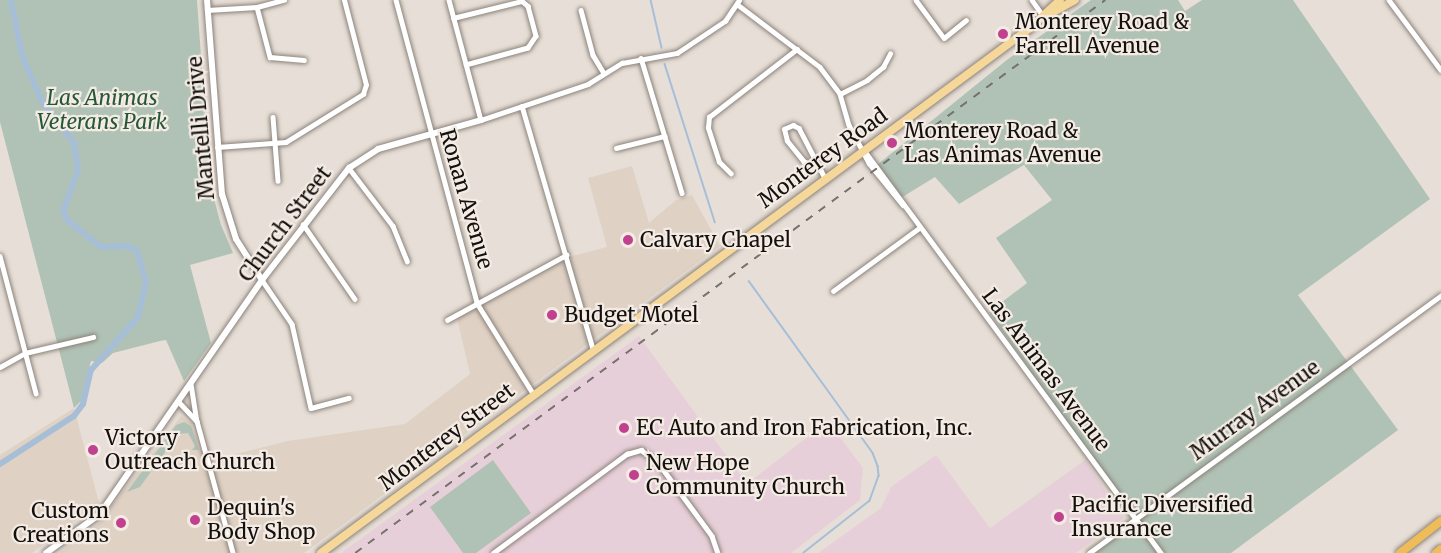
<!DOCTYPE html>
<html>
<head>
<meta charset="utf-8">
<style>
  body { margin:0 }
  #map { position:relative; width:1441px; height:553px; overflow:hidden; background:#e7dfd7; font-family:Merriweather,serif }
  div>[style] { position:absolute }
  .built>* { inset:0; background:#dfd1c4 }
  .industrial>* { inset:0; background:#e7cfd9 }
  .green>* { inset:0; background:#b0c2b5 }
  .stream>* { height:1.5px; margin:-0.75px; padding:0 0.75px; transform-origin:0.75px; border-radius:0.75px; background:#a7bed7 }
  .canal>* { height:6px; margin:-3px; padding:0 3px; transform-origin:3px; border-radius:3px; background:#a7bed7 }
  .roads { filter:drop-shadow(0 0 2px #8b837c) drop-shadow(0 0 2px #8b837c) }
  .minor>* { height:4.5px; margin:-2.25px; padding:0 2.25px; transform-origin:2.25px; border-radius:2.25px; background:#fff }
  .tertiary>* { height:6px; margin:-3px; padding:0 3px; transform-origin:3px; border-radius:3px; background:#fff }
  .primary>* { height:8px; margin:-4px; padding:0 4px; transform-origin:4px; border-radius:4px; background:#f5d79a }
  .motorway>* { height:8px; margin:-4px; padding:0 4px; transform-origin:4px; border-radius:4px; background:#efbd57 }
  .rail>* { height:1.5px; margin-top:-0.75px; transform-origin:0; background:repeating-linear-gradient(90deg,#76716c 0 8px,transparent 0 16px) }
  .dots>* { width:16px; height:16px; translate:-50% -50%; box-sizing:border-box; border:3px solid #f4ece4; border-radius:50% }
  span { translate:-50% -50%; white-space:nowrap; text-align:center; line-height:1.15; -webkit-text-stroke:4.5px #f4ece4; paint-order:stroke }
  .poi-label { font-size:21px; color:#13100e }
  .left { translate:0 -50%; text-align:left }
  .right { translate:-100% -50%; text-align:right }
  .park-label { font-size:21px; color:#255738; font-style:italic }
  .street-label { font-size:21px; color:#13100e }
</style>
</head>
<body>
<div id="map">
  <div class="built">
    <i style="clip-path:polygon(632px 166px,649px 223px,676px 200px,692px 195px,720px 246px,304px 553px,59px 553px,98px 524px,181px 416px,191px 423px,201px 450px,212px 460px,288px 441px,405px 424px,470px 374px,457px 318px,569px 257px,607px 247px,588px 178px)"></i>
    <i style="clip-path:polygon(74px 408px,99px 503px,32px 553px,0 553px,0 455px)"></i>
  </div>
  <div class="industrial">
    <i style="clip-path:polygon(639px 336px,747px 484px,828px 421px,863px 468px,860px 500px,791px 553px,341px 553px)"></i>
    <i style="clip-path:polygon(936px 455px,990px 528px,1085px 460px,1124px 518px,1076px 553px,818px 553px,881px 508px,891px 487px)"></i>
  </div>
  <div class="green">
    <i style="clip-path:polygon(0 0,197px 0,210px 184px,221px 225px,233px 253px,190px 265px,211px 343px,184px 381px,166px 340px,160px 341px,113px 353px,102px 363px,91px 361px,81px 401px,74px 408px,0 122px)"></i>
    <i style="clip-path:polygon(1091px 0,1178px 0,1185px 11px,1202px 0,1293px 0,1430px 199px,1298px 295px,1398px 430px,1231px 553px,1090px 553px,1135px 522px,989px 312px,1027px 283px,996px 238px,1052px 200px,1024px 165px,959px 204px,935px 177px,896px 201px,872px 169px,1008px 59px)"></i>
    <i style="clip-path:polygon(184px 422px,191px 426px,199px 450px,192px 450px,195px 446px,188px 433px,178px 434px,140px 487px,127px 492px,176px 425px)"></i>
    <i style="clip-path:polygon(493px 460px,531px 513px,476px 553px,463px 553px,430px 507px)"></i>
  </div>
  <div class="stream">
    <i style="left:651px;top:0;width:49px;rotate:77.1deg"></i>
    <i style="left:665px;top:64px;width:166px;rotate:72.4deg"></i>
    <i style="left:749px;top:281px;width:212px;rotate:54.2deg"></i>
    <i style="left:873px;top:453px;width:14px;rotate:69deg"></i>
    <i style="left:878px;top:466px;width:10px;rotate:84deg"></i>
    <i style="left:879px;top:476px;width:27px;rotate:110deg"></i>
    <i style="left:870px;top:501px;width:84px;rotate:141.8deg"></i>
  </div>
  <div class="canal">
    <i style="left:11px;top:0;width:56px;rotate:78.7deg"></i>
    <i style="left:0;top:464px;width:88px;rotate:-33deg"></i>
    <i style="left:74px;top:416px;width:15px;rotate:-53deg"></i>
    <i style="left:83px;top:404px;width:35px;rotate:-77deg"></i>
    <i style="left:91px;top:370px;width:71px;rotate:-48.4deg"></i>
    <i style="left:138px;top:317px;width:36px;rotate:-77deg"></i>
    <i style="left:146px;top:282px;width:32px;rotate:-106deg"></i>
    <i style="left:137px;top:251px;width:10px;rotate:-151deg"></i>
    <i style="left:128px;top:246px;width:27px;rotate:178deg"></i>
    <i style="left:101px;top:247px;width:45px;rotate:-141.3deg"></i>
    <i style="left:66px;top:219px;width:10px;rotate:-101deg"></i>
    <i style="left:64px;top:209px;width:41px;rotate:-70.3deg"></i>
    <i style="left:78px;top:170px;width:27px;rotate:-98deg"></i>
    <i style="left:74px;top:143px;width:52px;rotate:-128deg"></i>
    <i style="left:42px;top:102px;width:48px;rotate:-113.4deg"></i>
  </div>
  <div class="roads">
    <div class="minor">
      <i style="left:396px;top:0;width:314px;rotate:75deg"></i>
      <i style="left:477px;top:303px;width:108px;rotate:58.2deg"></i>
      <i style="left:449px;top:0;width:124px;rotate:75.1deg"></i>
      <i style="left:481px;top:120px;width:113px;rotate:-18.6deg"></i>
      <i style="left:588px;top:84px;width:40px;rotate:-32deg"></i>
      <i style="left:622px;top:63px;width:56px;rotate:-10.3deg"></i>
      <i style="left:677px;top:53px;width:58px;rotate:-33.7deg"></i>
      <i style="left:725px;top:21px;width:25px;rotate:-56deg"></i>
      <i style="left:916px;top:0;width:47px;rotate:53.6deg"></i>
      <i style="left:944px;top:38px;width:28px;rotate:-39deg"></i>
      <i style="left:1032px;top:0;width:21px;rotate:55deg"></i>
      <i style="left:1389px;top:0;width:87px;rotate:53.4deg"></i>
      <i style="left:737px;top:4px;width:104px;rotate:37.2deg"></i>
      <i style="left:820px;top:67px;width:34px;rotate:53deg"></i>
      <i style="left:840px;top:94px;width:32px;rotate:74deg"></i>
      <i style="left:849px;top:125px;width:43px;rotate:62.2deg"></i>
      <i style="left:869px;top:163px;width:54px;rotate:51deg"></i>
      <i style="left:257px;top:7px;width:52px;rotate:75.4deg"></i>
      <i style="left:270px;top:57px;width:34px;rotate:5deg"></i>
      <i style="left:207px;top:10px;width:50px;rotate:-3.4deg"></i>
      <i style="left:257px;top:7px;width:28px;rotate:-15deg"></i>
      <i style="left:581px;top:10px;width:47px;rotate:75.1deg"></i>
      <i style="left:593px;top:55px;width:21px;rotate:59deg"></i>
      <i style="left:453px;top:18px;width:71px;rotate:-13.8deg"></i>
      <i style="left:522px;top:1px;width:8px;rotate:40deg"></i>
      <i style="left:528px;top:6px;width:31px;rotate:75deg"></i>
      <i style="left:536px;top:36px;width:14px;rotate:124deg"></i>
      <i style="left:528px;top:48px;width:64px;rotate:164.7deg"></i>
      <i style="left:641px;top:58px;width:141px;rotate:73.1deg"></i>
      <i style="left:840px;top:94px;width:30px;rotate:-27deg"></i>
      <i style="left:867px;top:80px;width:21px;rotate:-39deg"></i>
      <i style="left:883px;top:67px;width:15px;rotate:-62deg"></i>
      <i style="left:522px;top:106px;width:253px;rotate:73.7deg"></i>
      <i style="left:273px;top:117px;width:64px;rotate:85.5deg"></i>
      <i style="left:217px;top:147px;width:69px;rotate:-4.1deg"></i>
      <i style="left:286px;top:142px;width:91px;rotate:-31.9deg"></i>
      <i style="left:363px;top:94px;width:9px;rotate:-72deg"></i>
      <i style="left:366px;top:85px;width:88px;rotate:-104.5deg"></i>
      <i style="left:616px;top:148px;width:50px;rotate:-13.8deg"></i>
      <i style="left:864px;top:150px;width:501px;rotate:53.61deg"></i>
      <i style="left:817px;top:167px;width:14px;rotate:-159deg"></i>
      <i style="left:804px;top:162px;width:27px;rotate:-129deg"></i>
      <i style="left:787px;top:141px;width:12px;rotate:-104deg"></i>
      <i style="left:784px;top:129px;width:10px;rotate:-24deg"></i>
      <i style="left:793px;top:125px;width:7px;rotate:27deg"></i>
      <i style="left:799px;top:128px;width:56px;rotate:62.5deg"></i>
      <i style="left:349px;top:168px;width:73px;rotate:52.8deg"></i>
      <i style="left:393px;top:226px;width:38px;rotate:68deg"></i>
      <i style="left:731px;top:174px;width:17px;rotate:-135deg"></i>
      <i style="left:719px;top:162px;width:36px;rotate:-108deg"></i>
      <i style="left:708px;top:128px;width:11px;rotate:-85deg"></i>
      <i style="left:709px;top:117px;width:111px;rotate:-37.7deg"></i>
      <i style="left:303px;top:224px;width:91px;rotate:55.3deg"></i>
      <i style="left:0;top:256px;width:142px;rotate:75.3deg"></i>
      <i style="left:262px;top:280px;width:53px;rotate:55.7deg"></i>
      <i style="left:292px;top:324px;width:86px;rotate:77.3deg"></i>
      <i style="left:311px;top:408px;width:39px;rotate:-15deg"></i>
      <i style="left:833px;top:291px;width:107px;rotate:-36.2deg"></i>
      <i style="left:447px;top:320px;width:136px;rotate:-28.6deg"></i>
      <i style="left:0;top:367px;width:29px;rotate:-29deg"></i>
      <i style="left:25px;top:353px;width:70px;rotate:-13.2deg"></i>
      <i style="left:191px;top:384px;width:37px;rotate:81deg"></i>
      <i style="left:179px;top:402px;width:26px;rotate:47deg"></i>
      <i style="left:197px;top:421px;width:137px;rotate:74.7deg"></i>
      <i style="left:493px;top:553px;width:167px;rotate:-36.5deg"></i>
      <i style="left:627px;top:454px;width:15px;rotate:-16deg"></i>
      <i style="left:641px;top:450px;width:19px;rotate:35deg"></i>
      <i style="left:657px;top:461px;width:93px;rotate:53.7deg"></i>
      <i style="left:712px;top:536px;width:18px;rotate:71deg"></i>
      <i style="left:1089px;top:553px;width:436px;rotate:-36.2deg"></i>
    </div>
    <div class="tertiary">
      <i style="left:207px;top:0;width:195px;rotate:85.6deg"></i>
      <i style="left:222px;top:194px;width:47px;rotate:72.7deg"></i>
      <i style="left:236px;top:239px;width:49px;rotate:57.6deg"></i>
      <i style="left:46px;top:553px;width:67px;rotate:-35.8deg"></i>
      <i style="left:100px;top:514px;width:285px;rotate:-55.3deg"></i>
      <i style="left:262px;top:280px;width:142px;rotate:-52.2deg"></i>
      <i style="left:349px;top:168px;width:35px;rotate:-33deg"></i>
      <i style="left:378px;top:149px;width:107px;rotate:-15.7deg"></i>
    </div>
    <div class="primary">
      <i style="left:1046px;top:16px;width:33px;rotate:-29deg"></i>
      <i style="left:321px;top:553px;width:882px;rotate:-36.52deg"></i>
      <i style="left:1030px;top:28px;width:41px;rotate:-43deg"></i>
    </div>
    <div class="motorway">
      <i style="left:1400px;top:553px;width:52px;rotate:-38deg"></i>
      <i style="left:1436px;top:553px;width:6px;rotate:-39deg"></i>
    </div>
  </div>
  <div class="rail">
    <i style="left:355px;top:553px;width:932px;rotate:-36.4deg"></i>
  </div>
  <div class="dots">
    <i style="left:1003px;top:34px;background:#c0418d"></i>
    <i style="left:892px;top:143px;background:#c0418d"></i>
    <i style="left:628px;top:240px;background:#c0418d"></i>
    <i style="left:552px;top:315px;background:#c0418d"></i>
    <i style="left:624px;top:428px;background:#c0418d"></i>
    <i style="left:93px;top:450px;background:#c0418d"></i>
    <i style="left:634px;top:475px;background:#c0418d"></i>
    <i style="left:1059px;top:517px;background:#c0418d"></i>
    <i style="left:195px;top:520px;background:#c0418d"></i>
    <i style="left:121px;top:523px;background:#c0418d"></i>
  </div>
  <div class="poi-label">
    <span class="left" style="left:1015px;top:34px">Monterey Road &amp;<br>Farrell Avenue</span>
    <span class="left" style="left:904px;top:143px">Monterey Road &amp;<br>Las Animas Avenue</span>
    <span class="left" style="left:640px;top:240px">Calvary Chapel</span>
    <span class="left" style="left:564px;top:315px">Budget Motel</span>
    <span class="left" style="left:636px;top:428px">EC Auto and Iron Fabrication, Inc.</span>
    <span class="left" style="left:105px;top:450px">Victory<br>Outreach Church</span>
    <span class="left" style="left:646px;top:475px">New Hope<br>Community Church</span>
    <span class="left" style="left:1071px;top:517px">Pacific Diversified<br>Insurance</span>
    <span class="left" style="left:207px;top:520px">Dequin's<br>Body Shop</span>
    <span class="right" style="left:109px;top:523px">Custom<br>Creations</span>
  </div>
  <div class="park-label">
    <span style="left:102px;top:110px">Las Animas<br>Veterans Park</span>
  </div>
  <div class="street-label">
    <span style="left:201px;top:128px;rotate:-95deg">Mantelli Drive</span>
    <span style="left:823px;top:158px;rotate:-36deg">Monterey Road</span>
    <span style="left:466px;top:199px;rotate:74deg">Ronan Avenue</span>
    <span style="left:285px;top:224px;rotate:-53deg">Church Street</span>
    <span style="left:1046px;top:370px;rotate:53deg">Las Animas Avenue</span>
    <span style="left:1255px;top:410px;rotate:-36deg">Murray Avenue</span>
    <span style="left:447px;top:437px;rotate:-37deg">Monterey Street</span>
  </div>
</div>
</body>
</html>
